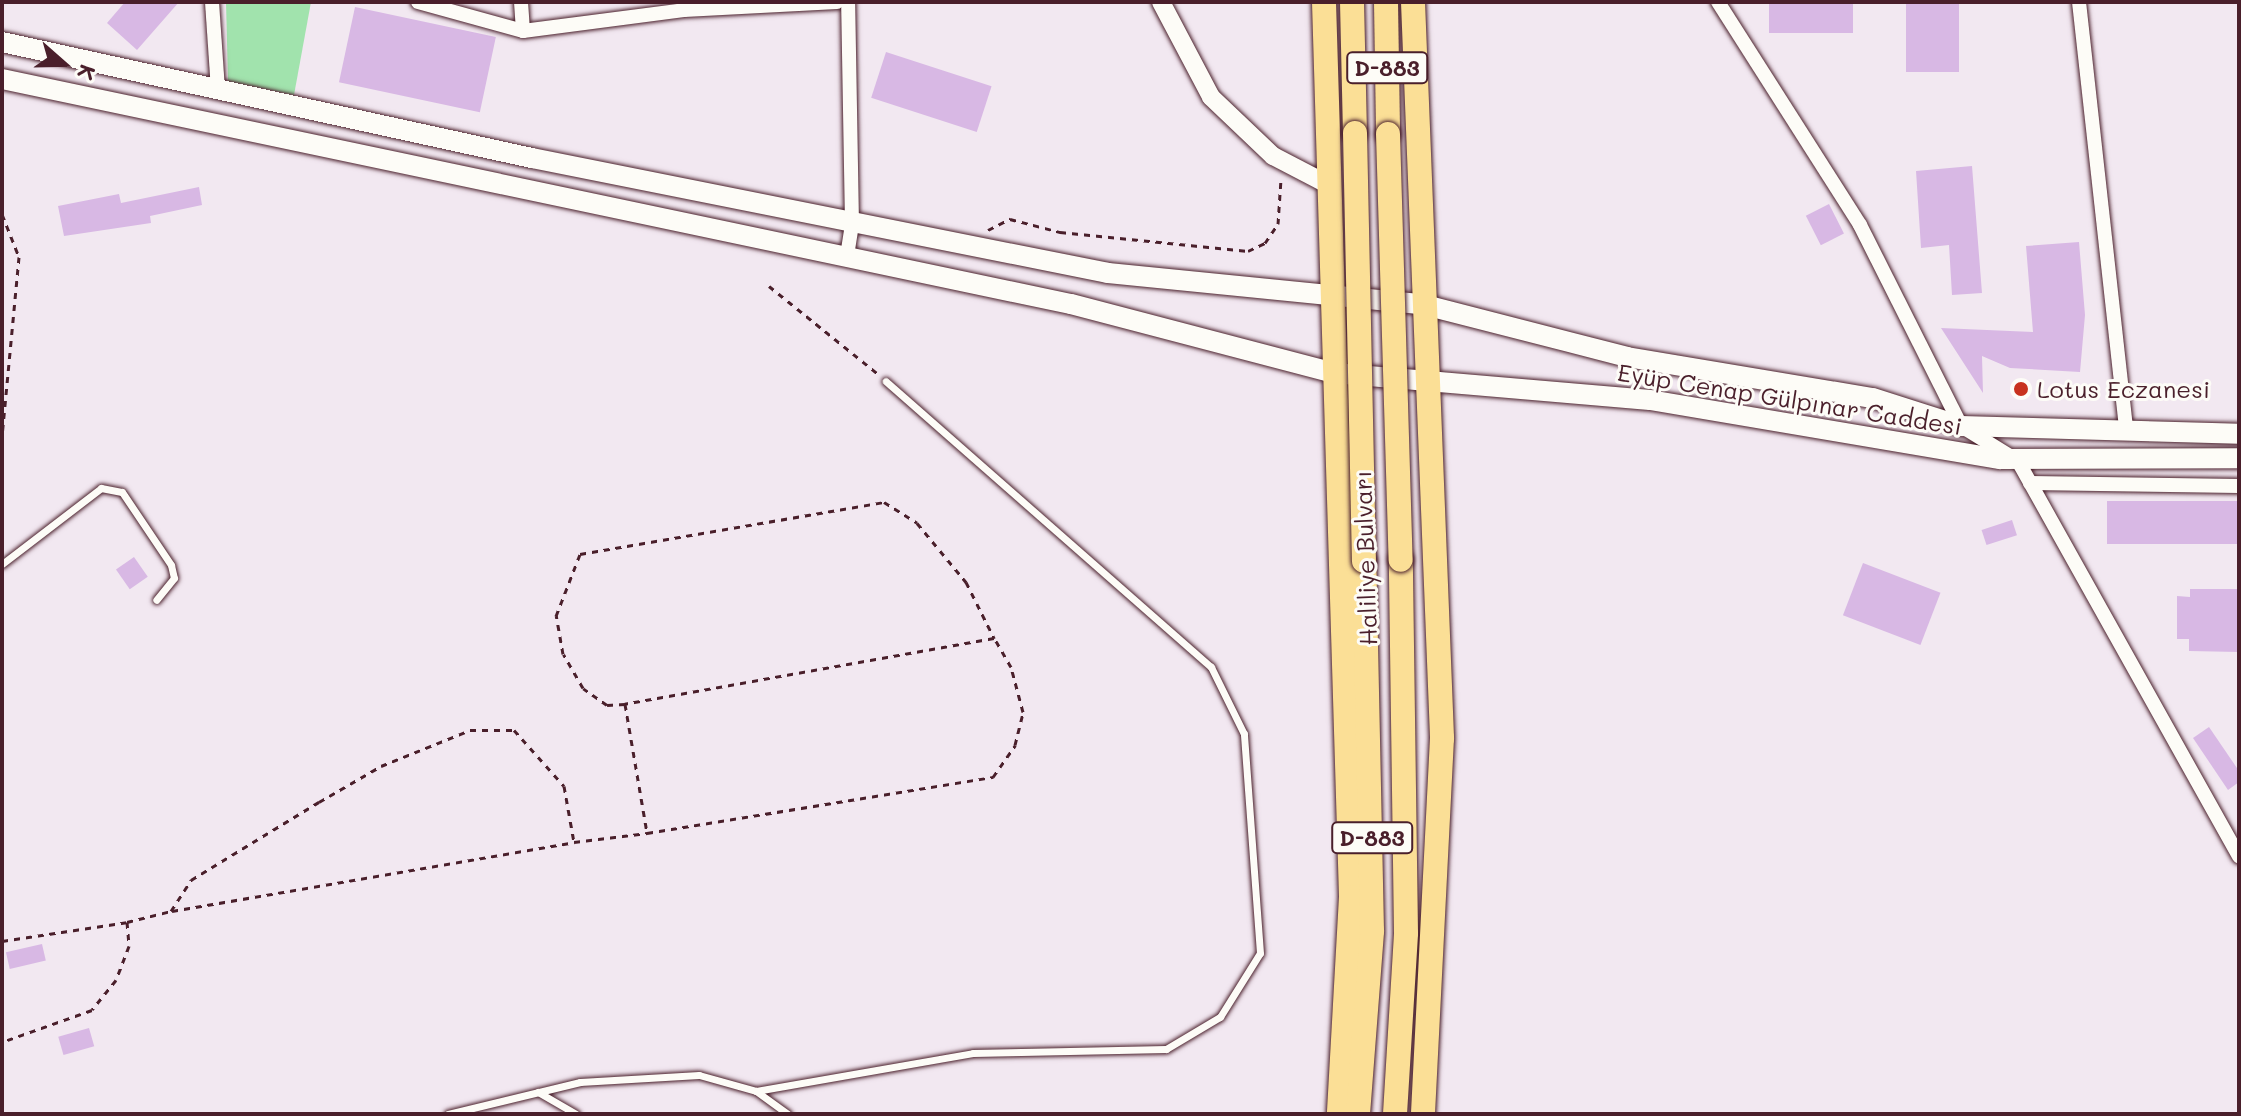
<!DOCTYPE html>
<html>
<head>
<meta charset="utf-8">
<style>
  body { margin:0 }
  #map { position:relative; width:2241px; height:1116px; overflow:hidden; background:#f2e8f1; font-family:Mali,sans-serif }
  div>[style] { position:absolute }
  .green>* { inset:0; background:#a1e3ad }
  .building>* { inset:0; background:#d8b8e4; transform-origin:0 0 }
  .path>* { height:3px; margin-top:-1.5px; transform-origin:0; background:repeating-linear-gradient(90deg,#4a1f2b 0 6px,transparent 0 12px) }
  .roads { filter:drop-shadow(0 0 2px #4a1f2b) drop-shadow(0 0 2px #4a1f2b) }
  .service>* { height:7px; margin:-3.5px; padding:0 3.5px; transform-origin:3.5px; border-radius:3.5px; background:#fdfcf7 }
  .minor>* { height:14px; margin:-7px; padding:0 7px; transform-origin:7px; border-radius:7px; background:#fdfcf7 }
  .tertiary>* { height:18px; margin:-9px; padding:0 9px; transform-origin:9px; border-radius:9px; background:#fdfcf7 }
  .secondary>* { height:20px; margin:-10px; padding:0 10px; transform-origin:10px; border-radius:10px; background:#fdfcf7 }
  .trunk>* { height:24px; margin:-12px; padding:0 12px; transform-origin:12px; border-radius:12px; background:#fbdf96 }
  .bridges { filter:drop-shadow(0 0 2px #4a1f2b) drop-shadow(0 0 2px #4a1f2b) }
  .trunk-bridge>* { height:24px; margin:-12px; padding:0 12px; transform-origin:12px; border-radius:12px; background:#fbdf96 }
  .dots>* { width:22px; height:22px; translate:-50% -50%; box-sizing:border-box; border:4px solid #fdfcf7; border-radius:50% }
  span { translate:-50% -50%; white-space:nowrap; text-align:center; line-height:1.15; -webkit-text-stroke:6px #fdfcf7; paint-order:stroke }
  .shield-label span { padding:2px 6px; background:#fdfcf7; border:2px solid; border-radius:6px; -webkit-text-stroke-width:0 }
  .shield-label { font-size:22px; color:#4a1f2b; font-weight:700 }
  .poi-label { font-size:24px; color:#4a1f2b }
  .left { translate:0 -50%; text-align:left }
  .street-label { font-size:24px; color:#4a1f2b }
  .frame { position:absolute; inset:0; border:4px solid #4a1f2b; pointer-events:none }
  .north { position:absolute; left:24px; top:24px; width:80px; height:80px; -webkit-text-stroke:6px #fdfcf7; paint-order:stroke; rotate:110deg; font-size:22px; font-weight:700; line-height:32px; text-align:center; color:#4a1f2b }
  .north::after { content:''; display:block; margin:auto; width:28px; height:36px; background:#4a1f2b; clip-path:polygon(50% 0,100% 100%,50% 72%,0 100%) }
</style>
</head>
<body>
<div id="map">
  <div class="green">
    <i style="clip-path:polygon(226px 2px,311px 2px,294px 95px,228px 81px)"></i>
  </div>
  <div class="building">
    <i style="clip-path:polygon(125px 2px,179px 2px,137px 50px,107px 23px)"></i>
    <i style="left:1769px;top:2px;width:84px;height:31px"></i>
    <i style="left:1906px;top:2px;width:53px;height:70px"></i>
    <i style="left:355px;top:7px;width:144px;height:77px;rotate:12deg"></i>
    <i style="left:886px;top:52px;width:111px;height:48px;rotate:18deg"></i>
    <i style="clip-path:polygon(1972px 166px,1982px 293px,1952px 295px,1949px 245px,1921px 248px,1916px 171px)"></i>
    <i style="clip-path:polygon(199px 187px,202px 205px,150px 216px,151px 223px,64px 236px,58px 206px,119px 194px,121px 203px)"></i>
    <i style="left:1829px;top:204px;width:33px;height:26px;rotate:63deg"></i>
    <i style="clip-path:polygon(2079px 242px,2085px 315px,2080px 372px,2010px 368px,1982px 356px,1983px 393px,1941px 328px,2033px 332px,2026px 246px)"></i>
    <i style="left:2107px;top:501px;width:132px;height:43px"></i>
    <i style="left:2012px;top:520px;width:16px;height:32px;rotate:72deg"></i>
    <i style="left:134px;top:557px;width:24px;height:22px;rotate:55deg"></i>
    <i style="left:1863px;top:563px;width:83px;height:56px;rotate:21deg"></i>
    <i style="clip-path:polygon(2190px 589px,2239px 589px,2239px 652px,2189px 651px,2189px 639px,2177px 639px,2177px 596px,2190px 597px)"></i>
    <i style="clip-path:polygon(2209px 727px,2239px 771px,2239px 782px,2228px 790px,2193px 738px)"></i>
    <i style="left:42px;top:944px;width:17px;height:37px;rotate:77deg"></i>
    <i style="left:89px;top:1028px;width:19px;height:32px;rotate:74deg"></i>
  </div>
  <div class="path">
    <i style="left:2px;top:214px;width:46px;rotate:68.4deg"></i>
    <i style="left:19px;top:257px;width:180px;rotate:95.4deg"></i>
    <i style="left:988px;top:230px;width:25px;rotate:-27deg"></i>
    <i style="left:1010px;top:219px;width:52px;rotate:14.6deg"></i>
    <i style="left:1060px;top:232px;width:189px;rotate:5.8deg"></i>
    <i style="left:1248px;top:251px;width:19px;rotate:-25deg"></i>
    <i style="left:1265px;top:243px;width:23px;rotate:-56deg"></i>
    <i style="left:1278px;top:224px;width:45px;rotate:-86.2deg"></i>
    <i style="left:769px;top:286px;width:140px;rotate:38.9deg"></i>
    <i style="left:625px;top:704px;width:18px;rotate:177deg"></i>
    <i style="left:607px;top:705px;width:29px;rotate:-145deg"></i>
    <i style="left:583px;top:688px;width:39px;rotate:-120deg"></i>
    <i style="left:563px;top:654px;width:39px;rotate:-100deg"></i>
    <i style="left:556px;top:616px;width:66px;rotate:-68.8deg"></i>
    <i style="left:580px;top:554px;width:308px;rotate:-9.7deg"></i>
    <i style="left:884px;top:502px;width:39px;rotate:32deg"></i>
    <i style="left:917px;top:523px;width:77px;rotate:50.3deg"></i>
    <i style="left:966px;top:582px;width:63px;rotate:63.4deg"></i>
    <i style="left:172px;top:911px;width:408px;rotate:-9.7deg"></i>
    <i style="left:127px;top:922px;width:45px;rotate:-14deg"></i>
    <i style="left:171px;top:911px;width:37px;rotate:-57deg"></i>
    <i style="left:191px;top:880px;width:150px;rotate:-31.4deg"></i>
    <i style="left:319px;top:802px;width:72px;rotate:-30.1deg"></i>
    <i style="left:381px;top:766px;width:96px;rotate:-22deg"></i>
    <i style="left:470px;top:730px;width:44px"></i>
    <i style="left:514px;top:730px;width:75px;rotate:48.2deg"></i>
    <i style="left:564px;top:786px;width:57px;rotate:79.9deg"></i>
    <i style="left:574px;top:842px;width:74px;rotate:-7deg"></i>
    <i style="left:647px;top:833px;width:351px;rotate:-9.2deg"></i>
    <i style="left:993px;top:777px;width:39px;rotate:-55deg"></i>
    <i style="left:1015px;top:745px;width:34px;rotate:-76deg"></i>
    <i style="left:1023px;top:712px;width:47px;rotate:-104.9deg"></i>
    <i style="left:1011px;top:667px;width:34px;rotate:-120deg"></i>
    <i style="left:994px;top:638px;width:375px;rotate:169.9deg"></i>
    <i style="left:625px;top:704px;width:131px;rotate:80.3deg"></i>
    <i style="left:2px;top:941px;width:126px;rotate:-8.6deg"></i>
    <i style="left:127px;top:922px;width:24px;rotate:85deg"></i>
    <i style="left:129px;top:946px;width:36px;rotate:111deg"></i>
    <i style="left:116px;top:980px;width:38px;rotate:129deg"></i>
    <i style="left:92px;top:1010px;width:96px;rotate:160.4deg"></i>
  </div>
  <div class="roads">
    <div class="service">
      <i style="left:2px;top:564px;width:125px;rotate:-37.5deg"></i>
      <i style="left:101px;top:488px;width:21px;rotate:11deg"></i>
      <i style="left:122px;top:492px;width:88px;rotate:56.1deg"></i>
      <i style="left:171px;top:565px;width:13px;rotate:77deg"></i>
      <i style="left:174px;top:578px;width:28px;rotate:129deg"></i>
      <i style="left:756px;top:1091px;width:220px;rotate:-9.9deg"></i>
      <i style="left:973px;top:1053px;width:193px;rotate:-1.2deg"></i>
      <i style="left:1166px;top:1049px;width:63px;rotate:-30.7deg"></i>
      <i style="left:1220px;top:1017px;width:75px;rotate:-58deg"></i>
      <i style="left:1260px;top:953px;width:220px;rotate:-94.2deg"></i>
      <i style="left:1244px;top:734px;width:75px;rotate:-116.2deg"></i>
      <i style="left:1211px;top:667px;width:433px;rotate:-138.7deg"></i>
      <i style="left:538px;top:1092px;width:44px;rotate:30.1deg"></i>
      <i style="left:448px;top:1114px;width:136px;rotate:-13.6deg"></i>
      <i style="left:580px;top:1082px;width:119px;rotate:-3.4deg"></i>
      <i style="left:699px;top:1075px;width:59px;rotate:15.7deg"></i>
      <i style="left:756px;top:1091px;width:39px;rotate:36deg"></i>
    </div>
    <div class="minor">
      <i style="left:212px;top:2px;width:89px;rotate:86.1deg"></i>
      <i style="left:418px;top:2px;width:109px;rotate:15.4deg"></i>
      <i style="left:523px;top:31px;width:162px;rotate:-7.4deg"></i>
      <i style="left:684px;top:10px;width:153px;rotate:-3deg"></i>
      <i style="left:521px;top:2px;width:29px;rotate:86deg"></i>
      <i style="left:1718px;top:2px;width:264px;rotate:57.5deg"></i>
      <i style="left:1860px;top:225px;width:225px;rotate:63.3deg"></i>
      <i style="left:1961px;top:426px;width:67px;rotate:31.6deg"></i>
      <i style="left:2018px;top:461px;width:453px;rotate:60.8deg"></i>
      <i style="left:2079px;top:2px;width:432px;rotate:83.7deg"></i>
      <i style="left:847px;top:256px;width:32px;rotate:-81deg"></i>
      <i style="left:852px;top:224px;width:222px;rotate:-91deg"></i>
      <i style="left:2030px;top:483px;width:209px;rotate:0.8deg"></i>
    </div>
    <div class="tertiary">
      <i style="left:1161px;top:2px;width:107px;rotate:62.2deg"></i>
      <i style="left:1211px;top:97px;width:86px;rotate:43.6deg"></i>
      <i style="left:1273px;top:156px;width:61px;rotate:27.4deg"></i>
    </div>
    <div class="secondary">
      <i style="left:2px;top:42px;width:543px;rotate:12.35deg"></i>
      <i style="left:532px;top:158px;width:587px;rotate:11.29deg"></i>
      <i style="left:1108px;top:273px;width:315px;rotate:5.7deg"></i>
      <i style="left:1421px;top:304px;width:213px;rotate:14.4deg"></i>
      <i style="left:1627px;top:357px;width:249px;rotate:9.5deg"></i>
      <i style="left:1873px;top:398px;width:92px;rotate:17.7deg"></i>
      <i style="left:1961px;top:426px;width:278px;rotate:1.6deg"></i>
      <i style="left:2px;top:79px;width:1092px;rotate:11.89deg"></i>
      <i style="left:1071px;top:304px;width:272px;rotate:14.7deg"></i>
      <i style="left:1334px;top:373px;width:317px;rotate:4.9deg"></i>
      <i style="left:1650px;top:400px;width:355px;rotate:9.6deg"></i>
      <i style="left:2000px;top:459px;width:239px;rotate:-0.2deg"></i>
    </div>
    <div class="trunk">
      <i style="left:1324px;top:2px;width:895px;rotate:88.27deg"></i>
      <i style="left:1351px;top:897px;width:217px;rotate:93.2deg"></i>
      <i style="left:1352px;top:2px;width:131px;rotate:88.7deg"></i>
      <i style="left:1386px;top:2px;width:132px;rotate:89.1deg"></i>
      <i style="left:1413px;top:2px;width:737px;rotate:87.74deg"></i>
      <i style="left:1442px;top:738px;width:376px;rotate:92.9deg"></i>
      <i style="left:1358px;top:1114px;width:184px;rotate:-85.6deg"></i>
      <i style="left:1372px;top:931px;width:370px;rotate:-91.2deg"></i>
      <i style="left:1395px;top:1114px;width:181px;rotate:-86.5deg"></i>
      <i style="left:1406px;top:933px;width:373px;rotate:-90.8deg"></i>
    </div>
  </div>
  <div class="bridges">
    <div class="trunk-bridge">
      <i style="left:1355px;top:133px;width:428px;rotate:88.8deg"></i>
      <i style="left:1388px;top:134px;width:426px;rotate:88.3deg"></i>
    </div>
  </div>
  <div class="dots">
    <i style="left:2021px;top:389px;background:#c8321e"></i>
  </div>
  <div class="shield-label">
    <span style="left:1387px;top:68px">D-883</span>
    <span style="left:1372px;top:838px">D-883</span>
  </div>
  <div class="poi-label">
    <span class="left" style="left:2037px;top:389px">Lotus Eczanesi</span>
  </div>
  <div class="street-label">
    <span style="left:1790px;top:399px;rotate:9deg">Eyüp Cenap Gülpınar Caddesi</span>
    <span style="left:1365px;top:558px;rotate:-92deg">Haliliye Bulvarı</span>
  </div>
  <div class="frame"></div>
  <div class="north">K</div>
</div>
</body>
</html>
